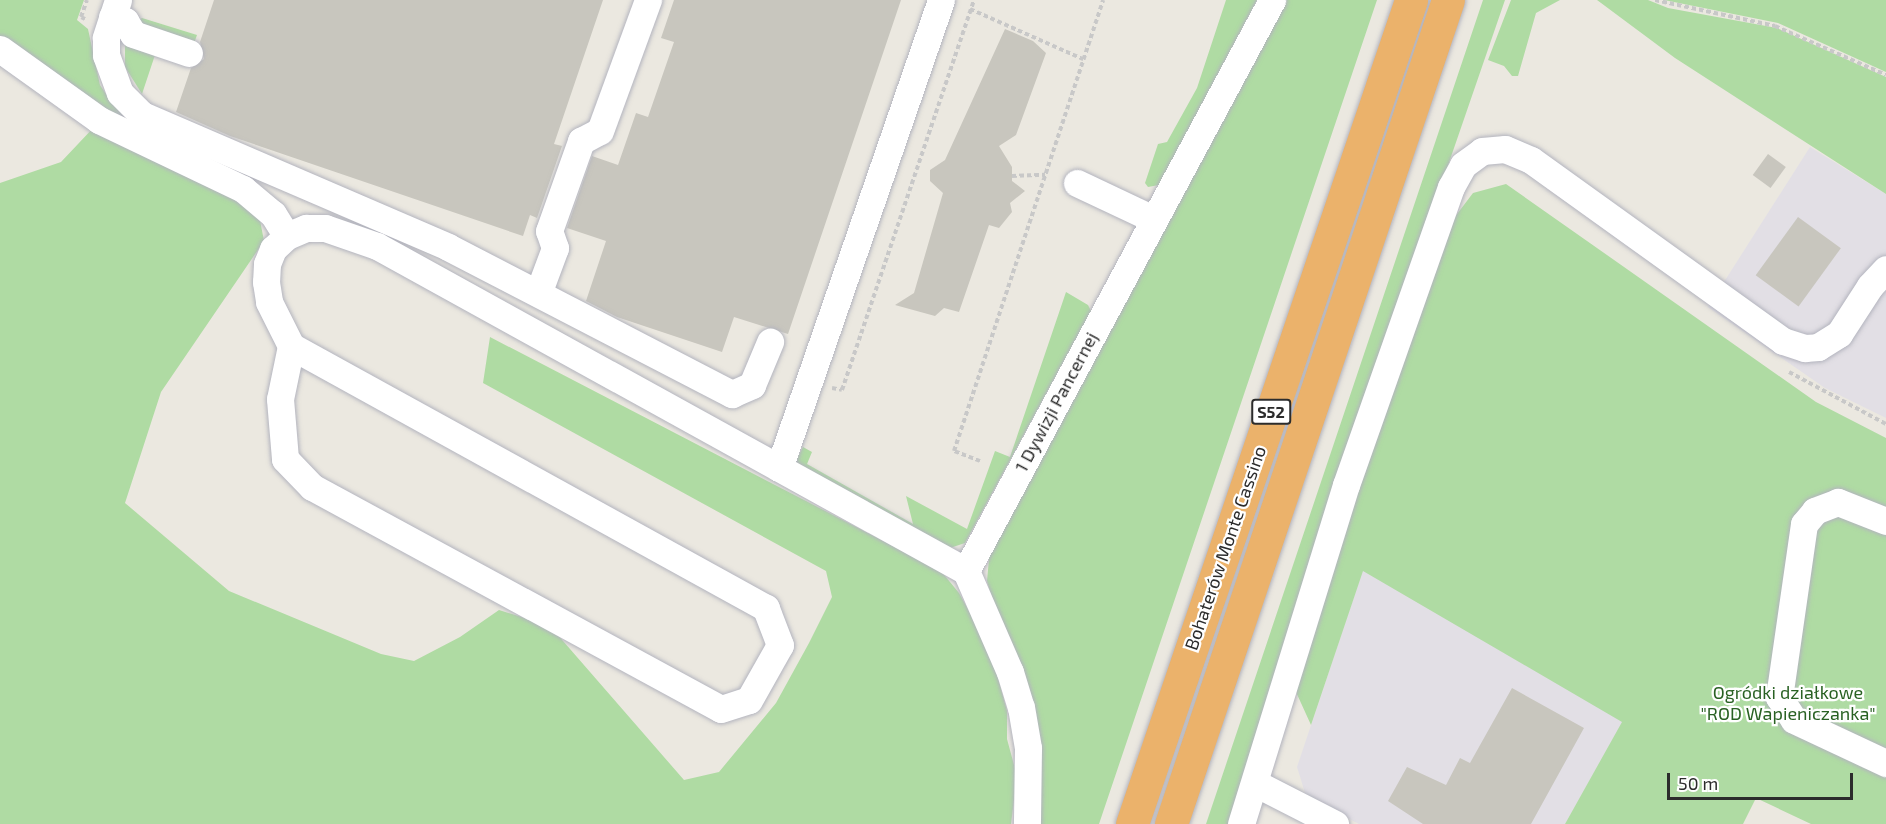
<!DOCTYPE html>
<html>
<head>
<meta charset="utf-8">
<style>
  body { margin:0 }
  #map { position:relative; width:1886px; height:824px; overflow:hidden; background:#ebe8e0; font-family:"Exo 2",sans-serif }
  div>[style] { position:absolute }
  .industrial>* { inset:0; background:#e2dfe5 }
  .green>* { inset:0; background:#afdba3 }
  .building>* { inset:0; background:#c8c6be; transform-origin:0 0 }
  .path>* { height:4px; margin-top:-2px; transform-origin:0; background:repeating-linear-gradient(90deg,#c8c8c8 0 4.5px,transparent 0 7.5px) }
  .roads { filter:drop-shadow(0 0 2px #b3b4be) drop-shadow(0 0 2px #b3b4be) }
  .minor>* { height:27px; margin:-13.5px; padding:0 13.5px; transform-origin:13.5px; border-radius:13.5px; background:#fff }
  .highway>* { height:33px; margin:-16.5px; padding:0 16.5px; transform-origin:16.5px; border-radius:16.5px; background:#ebb26b }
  span { translate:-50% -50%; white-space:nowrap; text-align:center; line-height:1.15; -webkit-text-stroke:4.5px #fff; paint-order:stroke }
  .shield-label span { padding:2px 4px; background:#fff; border:2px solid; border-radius:4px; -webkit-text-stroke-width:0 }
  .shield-label { font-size:16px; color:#2c2c2c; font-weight:700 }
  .street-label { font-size:18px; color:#2c2c2c }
  .park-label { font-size:18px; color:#296123 }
  .scale { position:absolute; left:1667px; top:773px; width:186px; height:27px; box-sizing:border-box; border:3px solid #2c2c2c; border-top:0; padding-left:8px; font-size:18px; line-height:21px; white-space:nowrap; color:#2c2c2c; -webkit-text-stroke:4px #fff; paint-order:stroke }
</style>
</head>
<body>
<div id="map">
  <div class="industrial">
    <i style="clip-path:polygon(1810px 147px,1886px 194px,1886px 418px,1825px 388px,1708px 307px)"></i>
    <i style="clip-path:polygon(1363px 570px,1623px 722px,1565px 824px,1359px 824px,1306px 796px,1297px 767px)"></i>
  </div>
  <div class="green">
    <i style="clip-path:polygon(0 0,84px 0,77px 20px,88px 29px,100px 85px,108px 97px,147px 130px,104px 114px,0 37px)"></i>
    <i style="clip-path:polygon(1226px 0,1257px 0,1159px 185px,1148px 187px,1145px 183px,1158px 144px,1167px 142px,1197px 88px)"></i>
    <i style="clip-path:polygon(1281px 0,1377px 0,1099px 824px,1039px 824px,1041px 767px,987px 581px,990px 548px)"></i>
    <i style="clip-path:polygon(1483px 0,1505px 0,1339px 482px,1232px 824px,1206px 824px)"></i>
    <i style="clip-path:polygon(1511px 0,1560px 0,1536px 13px,1518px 76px,1512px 76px,1504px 66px,1488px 60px)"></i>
    <i style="clip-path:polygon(1597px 0,1648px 0,1668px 8px,1777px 28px,1886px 77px,1886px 194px,1675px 58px)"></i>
    <i style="clip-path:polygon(1664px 0,1886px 0,1886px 72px,1778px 23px)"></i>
    <i style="clip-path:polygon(142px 18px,197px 35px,193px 46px,137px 21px)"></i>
    <i style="clip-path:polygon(125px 41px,156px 52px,142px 94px,125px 67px)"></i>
    <i style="clip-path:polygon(95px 126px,213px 182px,259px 215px,264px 241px,161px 392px,125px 503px,229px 591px,381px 654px,414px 661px,460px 637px,499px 610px,550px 626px,684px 780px,719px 772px,776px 703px,809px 643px,832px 597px,826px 571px,483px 383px,490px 337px,941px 571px,959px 593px,990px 649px,1007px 711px,1007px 739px,1017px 776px,1011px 824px,0 824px,0 183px,61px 162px)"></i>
    <i style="clip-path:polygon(1506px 184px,1816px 402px,1886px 438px,1886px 824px,1811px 824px,1756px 798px,1743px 824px,1565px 824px,1622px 722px,1363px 571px,1311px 725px,1291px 681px,1448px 226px,1473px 193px)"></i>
    <i style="clip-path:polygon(1066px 292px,1088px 305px,1091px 311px,965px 543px,950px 548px,795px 463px,803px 447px,812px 452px,807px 464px,913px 524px,906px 496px,967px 529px,995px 451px,1010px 457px)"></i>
  </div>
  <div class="building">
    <i style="clip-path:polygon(214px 0,603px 0,554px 144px,562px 146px,537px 218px,530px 215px,523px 236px,230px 136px,176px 112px,191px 68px,204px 59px,200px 42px)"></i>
    <i style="clip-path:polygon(674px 0,901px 0,788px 334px,734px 317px,722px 352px,617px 317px,586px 301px,606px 241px,567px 228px,592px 156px,618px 165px,636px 113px,648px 117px,674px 42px,661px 38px)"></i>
    <i style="clip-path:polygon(1005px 29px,1033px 41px,1046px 53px,1016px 135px,999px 146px,1012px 167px,1012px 181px,1025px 191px,1010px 203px,1012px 212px,999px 228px,989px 225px,959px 312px,944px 308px,935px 316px,895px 305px,914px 293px,943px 193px,930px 181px,930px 170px,945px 160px)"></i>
    <i style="left:1768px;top:154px;width:22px;height:26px;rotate:36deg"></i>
    <i style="left:1798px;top:217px;width:53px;height:72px;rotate:36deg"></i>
    <i style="clip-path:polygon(1512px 688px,1584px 728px,1531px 824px,1423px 824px,1388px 801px,1407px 767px,1446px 785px,1460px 758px,1470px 763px)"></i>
  </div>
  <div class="path">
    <i style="left:1655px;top:0;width:123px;rotate:12.2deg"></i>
    <i style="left:1775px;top:26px;width:121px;rotate:23.8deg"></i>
    <i style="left:970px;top:9px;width:124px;rotate:23.9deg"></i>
    <i style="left:85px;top:19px;width:4px;rotate:-153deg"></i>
    <i style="left:81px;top:17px;width:18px;rotate:-71deg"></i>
    <i style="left:1012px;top:176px;width:33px;rotate:-2deg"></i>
    <i style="left:1789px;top:372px;width:110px;rotate:28.2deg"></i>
    <i style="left:832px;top:388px;width:10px;rotate:11deg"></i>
    <i style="left:842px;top:390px;width:412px;rotate:-71.3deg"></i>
    <i style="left:980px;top:461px;width:28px;rotate:-159deg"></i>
    <i style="left:954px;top:451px;width:475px;rotate:-71.7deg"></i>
  </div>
  <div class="roads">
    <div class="minor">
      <i style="left:118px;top:0;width:40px;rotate:108deg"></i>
      <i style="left:106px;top:38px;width:17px;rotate:90deg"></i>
      <i style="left:106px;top:55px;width:40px;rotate:69.8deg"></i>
      <i style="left:120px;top:93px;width:31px;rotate:45deg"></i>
      <i style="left:142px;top:115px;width:333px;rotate:23.3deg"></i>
      <i style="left:448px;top:247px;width:320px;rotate:27.4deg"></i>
      <i style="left:732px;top:394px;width:22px;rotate:-24deg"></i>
      <i style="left:752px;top:385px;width:47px;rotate:-67.3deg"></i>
      <i style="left:112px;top:17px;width:14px;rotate:17deg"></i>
      <i style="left:125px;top:21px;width:15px;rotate:58deg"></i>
      <i style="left:133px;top:34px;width:59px;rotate:18.7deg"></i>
      <i style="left:0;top:49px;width:122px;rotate:35.6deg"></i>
      <i style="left:99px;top:120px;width:160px;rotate:25.6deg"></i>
      <i style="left:243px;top:189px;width:39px;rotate:40deg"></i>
      <i style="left:273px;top:214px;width:26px;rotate:58deg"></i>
      <i style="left:287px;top:236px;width:21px;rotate:-23deg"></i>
      <i style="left:306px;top:228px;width:19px"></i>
      <i style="left:325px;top:228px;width:55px;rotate:19.1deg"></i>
      <i style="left:377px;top:246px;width:673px;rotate:28.89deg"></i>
      <i style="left:1077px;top:183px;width:84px;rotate:25.3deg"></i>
      <i style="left:287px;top:236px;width:19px;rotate:137deg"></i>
      <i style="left:273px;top:249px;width:16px;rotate:112deg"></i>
      <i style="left:267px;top:264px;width:18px;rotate:93deg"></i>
      <i style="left:266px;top:282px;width:20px;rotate:81deg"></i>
      <i style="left:269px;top:302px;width:49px;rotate:63.4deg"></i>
      <i style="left:291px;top:346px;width:54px;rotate:101.7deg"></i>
      <i style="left:280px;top:399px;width:60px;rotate:85.2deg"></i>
      <i style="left:285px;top:459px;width:39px;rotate:46deg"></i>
      <i style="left:312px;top:487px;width:465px;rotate:28.5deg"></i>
      <i style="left:721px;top:709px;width:29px;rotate:-18deg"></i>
      <i style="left:749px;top:700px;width:63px;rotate:-60.6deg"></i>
      <i style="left:780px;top:645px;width:40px;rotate:-111deg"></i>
      <i style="left:766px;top:608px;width:542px;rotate:-151.12deg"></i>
      <i style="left:539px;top:291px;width:46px;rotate:-69.6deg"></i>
      <i style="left:555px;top:248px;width:18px;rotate:-109deg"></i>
      <i style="left:549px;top:231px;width:96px;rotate:-70.4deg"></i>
      <i style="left:581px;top:141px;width:21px;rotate:-28deg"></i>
      <i style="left:600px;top:131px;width:140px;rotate:-69.9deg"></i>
      <i style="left:779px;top:468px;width:495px;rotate:-70.9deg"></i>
      <i style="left:1886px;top:521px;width:52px;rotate:-158.4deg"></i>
      <i style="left:1838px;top:502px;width:25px;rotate:159deg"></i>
      <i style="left:1815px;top:511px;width:17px;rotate:130deg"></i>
      <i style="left:1804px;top:524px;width:175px;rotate:98.2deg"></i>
      <i style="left:1779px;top:697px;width:27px;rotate:57deg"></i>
      <i style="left:1794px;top:720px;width:102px;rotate:25.1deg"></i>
      <i style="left:966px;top:571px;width:648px;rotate:-61.81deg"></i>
      <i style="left:966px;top:571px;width:110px;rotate:66.5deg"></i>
      <i style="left:1010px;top:672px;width:37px;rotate:73deg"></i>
      <i style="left:1021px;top:707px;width:42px;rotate:80.3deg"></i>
      <i style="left:1028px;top:748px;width:76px;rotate:90.8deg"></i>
      <i style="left:1255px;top:783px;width:90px;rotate:27.1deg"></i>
      <i style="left:1241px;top:824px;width:355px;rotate:-72.8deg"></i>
      <i style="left:1346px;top:485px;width:316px;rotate:-70.6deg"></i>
      <i style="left:1451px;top:187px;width:25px;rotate:-61deg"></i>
      <i style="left:1463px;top:165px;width:24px;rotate:-36deg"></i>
      <i style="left:1482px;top:151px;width:23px;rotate:-5deg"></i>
      <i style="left:1505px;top:149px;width:28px;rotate:23deg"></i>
      <i style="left:1531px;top:160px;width:310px;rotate:35.7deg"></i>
      <i style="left:1783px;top:341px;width:23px;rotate:18deg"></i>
      <i style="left:1805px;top:348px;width:13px;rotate:-4deg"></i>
      <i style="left:1818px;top:347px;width:25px;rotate:-32deg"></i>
      <i style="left:1839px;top:334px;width:57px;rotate:-57.1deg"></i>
      <i style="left:1870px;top:286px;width:23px;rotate:-47deg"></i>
    </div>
    <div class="highway">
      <i style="left:1132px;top:824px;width:870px;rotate:-71.29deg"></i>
      <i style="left:1171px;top:824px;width:869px;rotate:-71.42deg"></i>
    </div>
  </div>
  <div class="shield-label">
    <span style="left:1271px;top:412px">S52</span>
  </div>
  <div class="street-label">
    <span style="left:1056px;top:402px;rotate:-62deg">1 Dywizji Pancernej</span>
    <span style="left:1225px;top:548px;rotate:-71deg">Bohaterów Monte Cassino</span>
  </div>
  <div class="park-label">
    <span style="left:1788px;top:703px">Ogródki działkowe<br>"ROD Wapieniczanka"</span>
  </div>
  <div class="scale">50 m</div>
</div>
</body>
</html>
